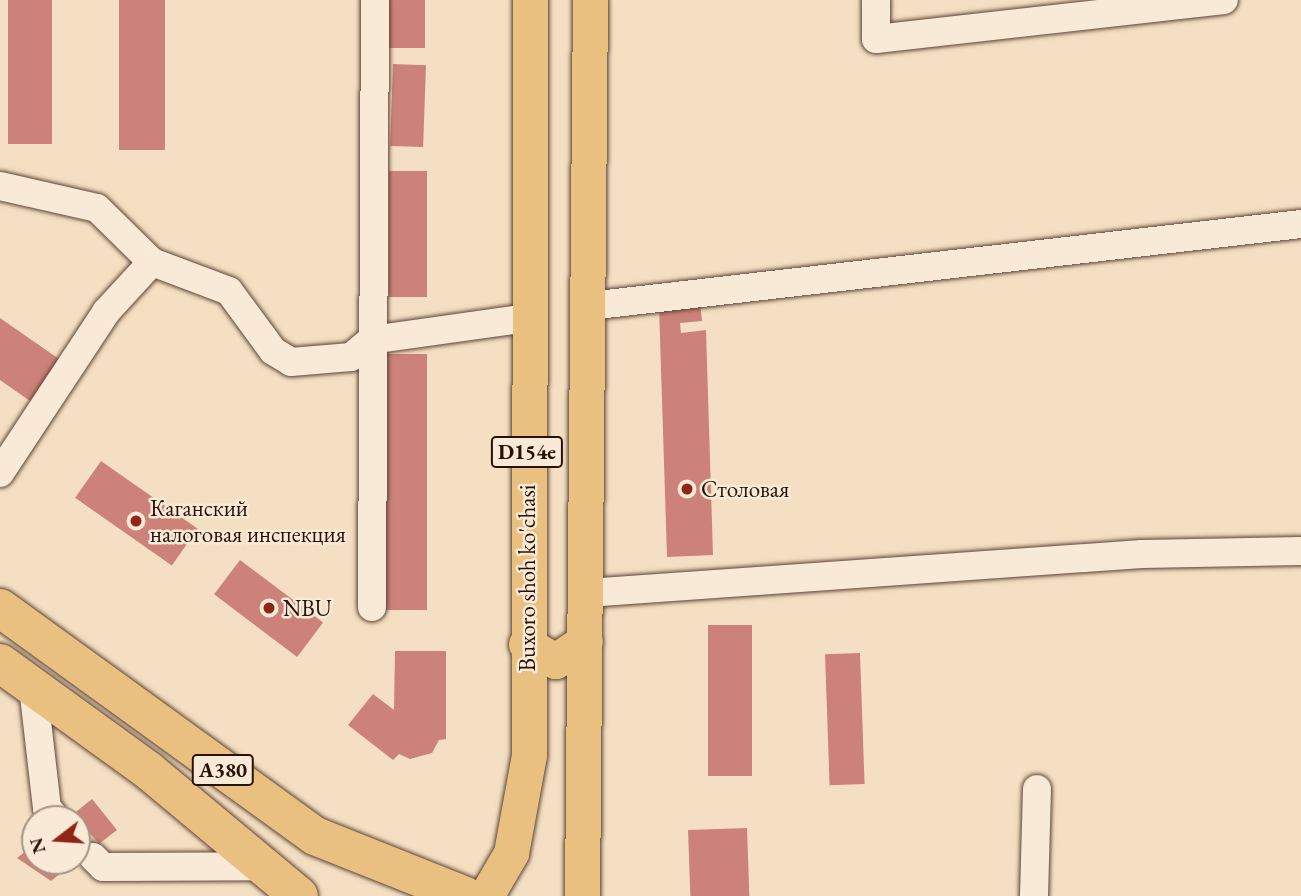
<!DOCTYPE html>
<html>
<head>
<meta charset="utf-8">
<style>
  body { margin:0 }
  #map { position:relative; width:1301px; height:896px; overflow:hidden; background:#f4dfc2; font-family:"EB Garamond",serif }
  div>[style] { position:absolute }
  .building>* { inset:0; background:#cd8279; transform-origin:0 0 }
  .minor-tunnel>* { height:28px; margin-top:-14px; transform-origin:0; background:repeating-linear-gradient(90deg,#d6c0a6 0 28px,transparent 0 42px) }
  .roads { filter:drop-shadow(0 0 2px #5c4436) drop-shadow(0 0 2px #5c4436) }
  .minor>* { height:28px; margin:-14px; padding:0 14px; transform-origin:14px; border-radius:14px; background:#f8ead7 }
  .major>* { height:35px; margin:-17.5px; padding:0 17.5px; transform-origin:17.5px; border-radius:17.5px; background:#eac081 }
  .highway>* { height:38px; margin:-19px; padding:0 19px; transform-origin:19px; border-radius:19px; background:#eac081 }
  .dots>* { width:19px; height:19px; translate:-50% -50%; box-sizing:border-box; border:4px solid #f8ead7; border-radius:50% }
  span { translate:-50% -50%; white-space:nowrap; text-align:center; line-height:1.15; -webkit-text-stroke:5px #f8ead7; paint-order:stroke }
  .shield-label span { padding:2px 5px; background:#f8ead7; border:2px solid; border-radius:5px; -webkit-text-stroke-width:0 }
  .shield-label { font-size:21px; color:#291108; font-weight:700 }
  .poi-label { font-size:23px; color:#291108 }
  .left { translate:0 -50%; text-align:left }
  .street-label { font-size:23px; color:#291108 }
  .north { position:absolute; left:21px; top:805px; width:70px; height:70px; box-sizing:border-box; background:#f8ead7; border:2px solid #a59384; border-radius:50%; rotate:253deg; font-size:19px; font-weight:700; line-height:28px; text-align:center; color:#291108 }
  .north::after { content:''; display:block; margin:auto; width:24px; height:32px; background:#8f2418; clip-path:polygon(50% 0,100% 100%,50% 72%,0 100%) }
</style>
</head>
<body>
<div id="map">
  <div class="building">
    <i style="left:8px;top:0;width:44px;height:144px"></i>
    <i style="left:119px;top:0;width:46px;height:150px"></i>
    <i style="left:386px;top:0;width:39px;height:48px"></i>
    <i style="left:393px;top:64px;width:33px;height:82px;rotate:2deg"></i>
    <i style="left:389px;top:171px;width:38px;height:126px"></i>
    <i style="clip-path:polygon(700px 302px,702px 321px,680px 323px,681px 333px,706px 330px,713px 555px,667px 557px,659px 306px)"></i>
    <i style="clip-path:polygon(0 318px,59px 359px,30px 401px,0 380px)"></i>
    <i style="left:386px;top:354px;width:41px;height:256px"></i>
    <i style="left:101px;top:461px;width:118px;height:45px;rotate:35deg"></i>
    <i style="left:240px;top:560px;width:104px;height:43px;rotate:37deg"></i>
    <i style="left:708px;top:625px;width:44px;height:151px"></i>
    <i style="clip-path:polygon(395px 651px,446px 651px,446px 739px,439px 740px,432px 753px,410px 759px,399px 754px,393px 760px,348px 725px,373px 694px,394px 710px)"></i>
    <i style="left:860px;top:653px;width:131px;height:35px;rotate:88deg"></i>
    <i style="clip-path:polygon(92px 799px,117px 830px,77px 861px,77px 819px,67px 819px)"></i>
    <i style="left:747px;top:828px;width:68px;height:59px;rotate:88deg"></i>
    <i style="clip-path:polygon(35px 844px,35px 861px,76px 861px,51px 881px,17px 858px)"></i>
  </div>
  <div class="minor-tunnel">
    <i style="left:77px;top:840px;width:23px;rotate:47deg"></i>
  </div>
  <div class="roads">
    <div class="minor">
      <i style="left:876px;top:0;width:39px;rotate:90deg"></i>
      <i style="left:876px;top:39px;width:350px;rotate:-6.4deg"></i>
      <i style="left:0;top:186px;width:99px;rotate:12.8deg"></i>
      <i style="left:97px;top:208px;width:77px;rotate:44.5deg"></i>
      <i style="left:152px;top:262px;width:82px;rotate:20.6deg"></i>
      <i style="left:229px;top:291px;width:74px;rotate:53.7deg"></i>
      <i style="left:273px;top:351px;width:21px;rotate:31deg"></i>
      <i style="left:291px;top:362px;width:60px;rotate:-4.8deg"></i>
      <i style="left:351px;top:357px;width:26px;rotate:-40deg"></i>
      <i style="left:371px;top:340px;width:159px;rotate:-8deg"></i>
      <i style="left:589px;top:306px;width:717px;rotate:-6.57deg"></i>
      <i style="left:0;top:473px;width:193px;rotate:-56.6deg"></i>
      <i style="left:106px;top:312px;width:68px;rotate:-47.4deg"></i>
      <i style="left:587px;top:593px;width:556px;rotate:-4.02deg"></i>
      <i style="left:1142px;top:554px;width:159px;rotate:-1.1deg"></i>
      <i style="left:372px;top:607px;width:607px;rotate:-89.72deg"></i>
      <i style="left:33px;top:687px;width:122px;rotate:83.4deg"></i>
      <i style="left:47px;top:808px;width:11px;rotate:49deg"></i>
      <i style="left:93px;top:857px;width:14px;rotate:45deg"></i>
      <i style="left:103px;top:867px;width:164px;rotate:-0.3deg"></i>
      <i style="left:1034px;top:896px;width:107px;rotate:-88.4deg"></i>
    </div>
    <div class="major">
      <i style="left:526px;top:644px;width:34px;rotate:30deg"></i>
      <i style="left:555px;top:661px;width:36px;rotate:-34deg"></i>
      <i style="left:486px;top:896px;width:50px;rotate:-59.8deg"></i>
      <i style="left:511px;top:853px;width:100px;rotate:-79.6deg"></i>
      <i style="left:529px;top:755px;width:755px;rotate:-89.92deg"></i>
      <i style="left:582px;top:896px;width:896px;rotate:-89.49deg"></i>
    </div>
    <div class="highway">
      <i style="left:0;top:608px;width:389px;rotate:35.9deg"></i>
      <i style="left:315px;top:836px;width:162px;rotate:21.7deg"></i>
      <i style="left:0;top:663px;width:184px;rotate:35.9deg"></i>
      <i style="left:149px;top:771px;width:195px;rotate:39.8deg"></i>
    </div>
  </div>
  <div class="dots">
    <i style="left:687px;top:489px;background:#8f2418"></i>
    <i style="left:136px;top:521px;background:#8f2418"></i>
    <i style="left:269px;top:608px;background:#8f2418"></i>
  </div>
  <div class="shield-label">
    <span style="left:527px;top:452px">D154e</span>
    <span style="left:223px;top:770px">A380</span>
  </div>
  <div class="poi-label">
    <span class="left" style="left:701px;top:489px">Столовая</span>
    <span class="left" style="left:150px;top:521px">Каганский<br>налоговая инспекция</span>
    <span class="left" style="left:283px;top:608px">NBU</span>
  </div>
  <div class="street-label">
    <span style="left:527px;top:578px;rotate:-90deg">Buxoro shoh ko'chasi</span>
  </div>
  <div class="north">N</div>
</div>
</body>
</html>
